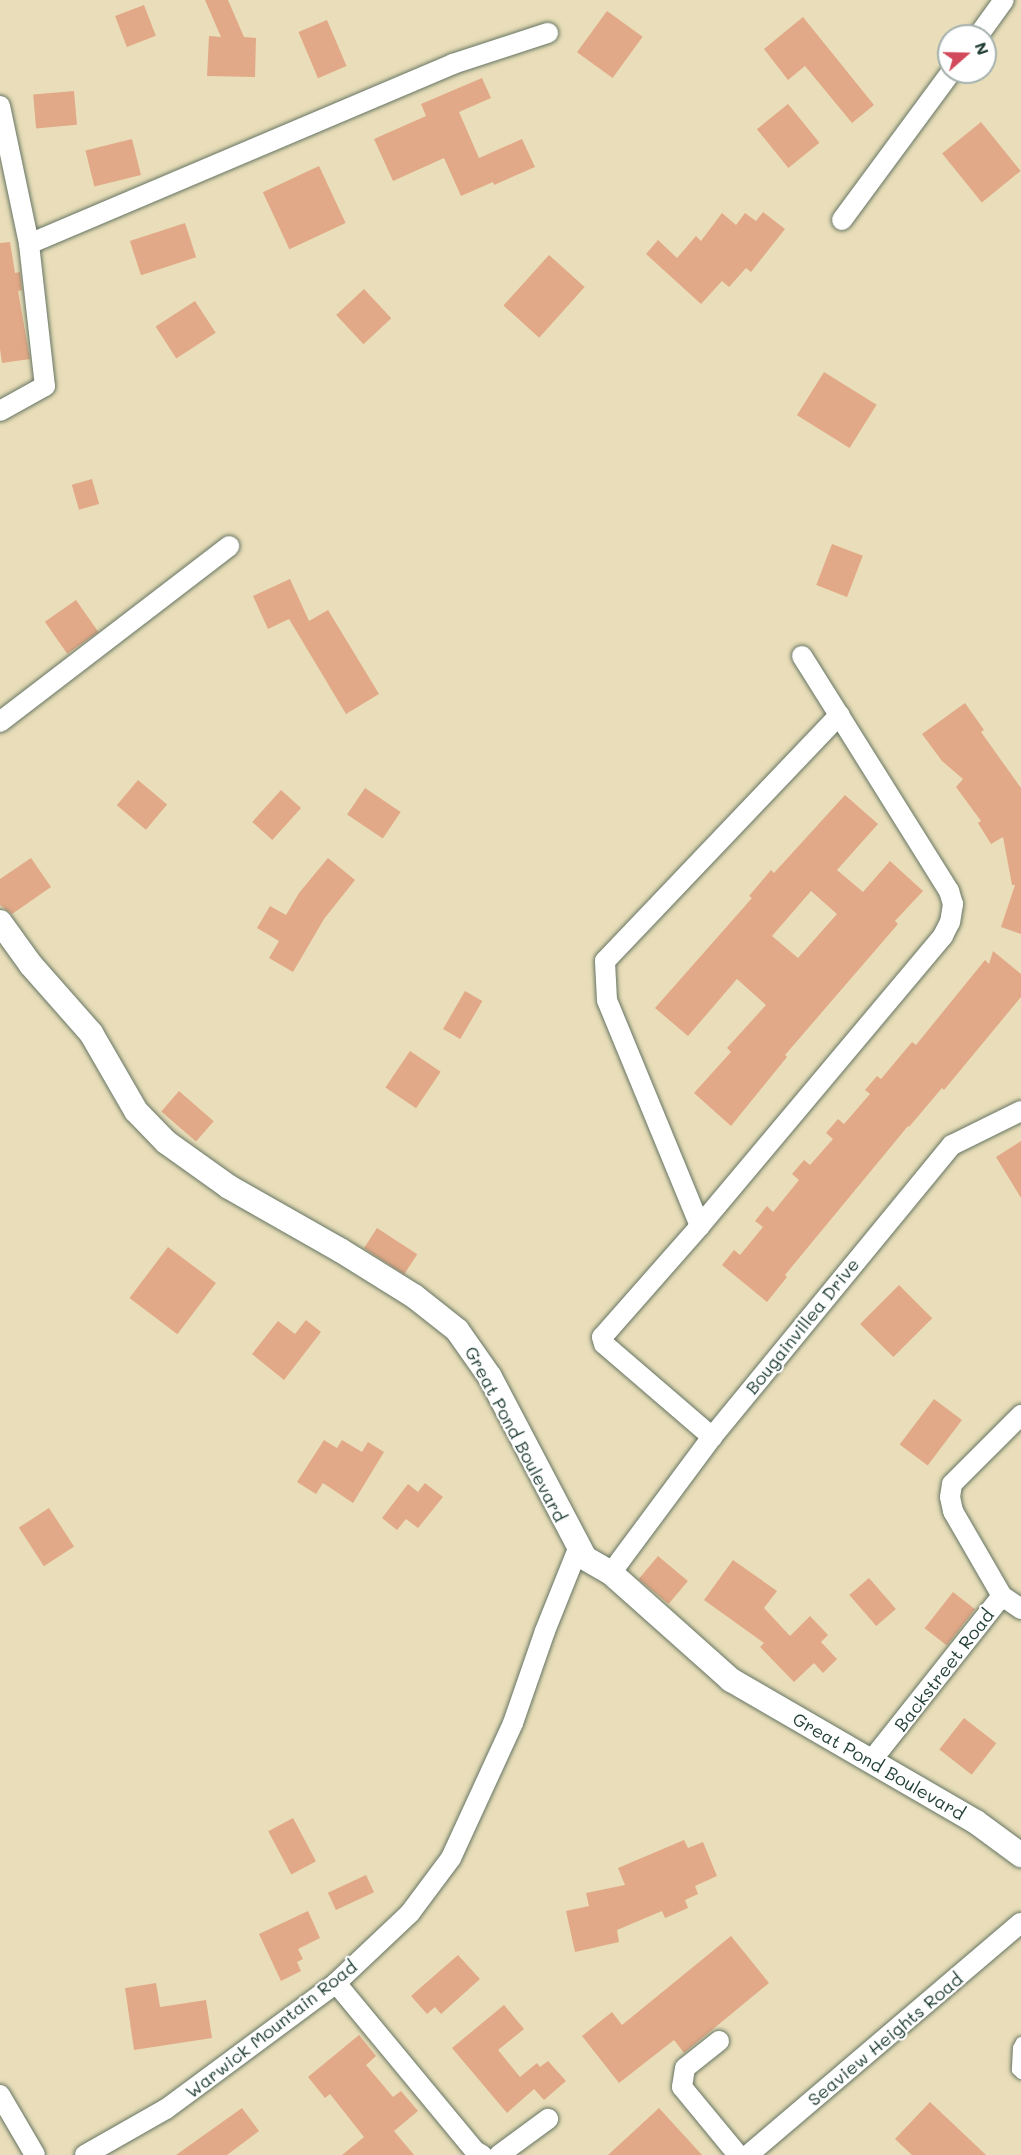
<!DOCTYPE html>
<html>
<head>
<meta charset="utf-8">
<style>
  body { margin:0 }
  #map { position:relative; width:1021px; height:2155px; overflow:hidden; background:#e9deb9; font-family:Mali,sans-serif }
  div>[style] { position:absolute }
  .building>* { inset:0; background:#e2a988; transform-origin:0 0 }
  .roads { filter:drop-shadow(0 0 2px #667563) drop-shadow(0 0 2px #667563) }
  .service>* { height:10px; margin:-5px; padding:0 5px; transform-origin:5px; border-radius:5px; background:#fff }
  .minor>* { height:20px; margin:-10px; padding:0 10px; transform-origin:10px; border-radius:10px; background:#fff }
  .tertiary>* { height:24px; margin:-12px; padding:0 12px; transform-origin:12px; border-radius:12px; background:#fff }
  span { translate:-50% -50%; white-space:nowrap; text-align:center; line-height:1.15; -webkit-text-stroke:4.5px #fff; paint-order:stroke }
  .street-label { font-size:18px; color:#1f3d34 }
  .north { position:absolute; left:937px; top:24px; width:60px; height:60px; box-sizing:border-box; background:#fff; border:2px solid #a5b1ae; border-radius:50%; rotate:70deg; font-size:16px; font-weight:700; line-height:24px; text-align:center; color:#1f3d34 }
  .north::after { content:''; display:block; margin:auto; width:21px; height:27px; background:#d1495b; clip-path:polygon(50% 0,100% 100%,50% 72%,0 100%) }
</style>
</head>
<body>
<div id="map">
  <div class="building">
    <i style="clip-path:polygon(205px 0,228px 0,244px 37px,256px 38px,255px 77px,207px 76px,209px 36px,221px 37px)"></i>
    <i style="left:144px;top:5px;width:33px;height:31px;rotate:69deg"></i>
    <i style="left:607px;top:11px;width:44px;height:51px;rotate:36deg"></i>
    <i style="clip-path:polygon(803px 17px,874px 105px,852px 123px,805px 66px,788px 80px,764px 49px)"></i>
    <i style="left:327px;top:20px;width:50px;height:31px;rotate:67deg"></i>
    <i style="clip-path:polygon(482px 78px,491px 98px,459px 112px,479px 158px,522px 139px,535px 167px,494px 185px,493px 182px,461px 196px,444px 158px,393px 181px,374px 139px,426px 116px,421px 104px)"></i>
    <i style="left:74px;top:91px;width:34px;height:41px;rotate:85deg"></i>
    <i style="left:788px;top:104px;width:50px;height:40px;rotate:51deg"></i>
    <i style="left:981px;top:122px;width:63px;height:50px;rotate:51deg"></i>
    <i style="left:132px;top:139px;width:37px;height:48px;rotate:76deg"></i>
    <i style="left:319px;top:166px;width:63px;height:62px;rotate:65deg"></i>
    <i style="clip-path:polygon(763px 212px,785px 229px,751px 272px,746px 268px,729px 287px,722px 281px,701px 304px,646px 254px,658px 240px,677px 258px,696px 236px,701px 241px,722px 213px,736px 225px,745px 213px,756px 221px)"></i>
    <i style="left:185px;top:223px;width:36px;height:58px;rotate:72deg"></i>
    <i style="clip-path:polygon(10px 242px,15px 273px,20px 272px,22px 290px,18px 291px,30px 359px,2px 363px,0 349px,0 243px)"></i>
    <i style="left:549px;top:255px;width:48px;height:68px;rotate:42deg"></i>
    <i style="left:364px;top:289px;width:40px;height:38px;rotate:47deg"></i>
    <i style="left:195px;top:301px;width:38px;height:47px;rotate:57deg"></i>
    <i style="left:824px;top:372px;width:62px;height:51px;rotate:32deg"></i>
    <i style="left:92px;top:479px;width:26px;height:21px;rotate:74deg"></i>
    <i style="left:832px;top:544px;width:33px;height:44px;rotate:21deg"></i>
    <i style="clip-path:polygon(290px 579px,309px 621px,328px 610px,379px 694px,346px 714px,289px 619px,268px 629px,253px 596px)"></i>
    <i style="left:76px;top:600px;width:39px;height:38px;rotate:55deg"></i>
    <i style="clip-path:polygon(965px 703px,984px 730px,981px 732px,1021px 788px,1021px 934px,1001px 927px,1015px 885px,1012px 885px,1003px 837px,991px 844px,978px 823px,981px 821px,956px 787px,963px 779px,942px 761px,922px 734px)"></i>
    <i style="left:138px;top:780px;width:38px;height:33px;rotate:40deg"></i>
    <i style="left:365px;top:788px;width:43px;height:32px;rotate:34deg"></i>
    <i style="left:281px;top:790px;width:27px;height:43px;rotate:42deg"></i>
    <i style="clip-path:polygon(evenodd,845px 795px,878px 824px,837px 870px,863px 892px,890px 861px,923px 891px,895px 921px,898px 924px,785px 1055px,787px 1057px,731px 1126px,694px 1093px,731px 1052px,727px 1048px,766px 1005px,737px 979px,688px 1036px,655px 1008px,752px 898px,749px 896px,771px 870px,774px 873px,845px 795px,811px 891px,837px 914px,798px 958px,772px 936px,811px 891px)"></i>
    <i style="clip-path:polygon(31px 858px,51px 887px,12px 914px,0 905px,0 879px)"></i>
    <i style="clip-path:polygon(328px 858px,355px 880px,324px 919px,293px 972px,269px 958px,279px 941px,257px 928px,270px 906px,286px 915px,299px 893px)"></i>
    <i style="clip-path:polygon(993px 951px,1021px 974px,1021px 997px,944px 1090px,942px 1088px,909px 1127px,908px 1126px,785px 1275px,787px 1277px,767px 1302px,722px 1265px,734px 1250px,740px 1255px,763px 1227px,755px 1221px,767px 1206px,773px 1212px,799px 1180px,792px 1174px,804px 1160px,810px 1165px,833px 1139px,826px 1133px,838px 1119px,844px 1124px,870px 1094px,865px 1090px,877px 1076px,881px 1079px,912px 1042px,916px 1045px,985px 960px,989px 964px)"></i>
    <i style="left:465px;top:991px;width:20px;height:44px;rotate:30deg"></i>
    <i style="left:410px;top:1051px;width:37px;height:44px;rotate:34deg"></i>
    <i style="left:179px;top:1091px;width:46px;height:27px;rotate:41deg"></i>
    <i style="clip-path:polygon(1021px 1141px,1021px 1198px,996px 1157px)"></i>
    <i style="left:377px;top:1228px;width:48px;height:24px;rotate:33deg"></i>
    <i style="left:168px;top:1247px;width:60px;height:64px;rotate:37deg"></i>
    <i style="left:899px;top:1285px;width:47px;height:55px;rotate:45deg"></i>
    <i style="clip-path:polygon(306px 1320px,321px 1332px,284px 1380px,252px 1354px,278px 1321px,295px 1334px)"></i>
    <i style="left:934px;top:1399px;width:35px;height:57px;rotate:37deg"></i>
    <i style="clip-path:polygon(324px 1440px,337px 1448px,342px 1440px,362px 1452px,368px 1442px,384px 1452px,353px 1503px,323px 1483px,316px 1494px,297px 1482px)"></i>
    <i style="clip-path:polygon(425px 1483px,443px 1497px,418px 1528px,406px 1519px,397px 1530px,382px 1518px,408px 1484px,418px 1492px)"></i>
    <i style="left:49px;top:1508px;width:46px;height:36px;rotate:57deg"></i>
    <i style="left:658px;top:1556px;width:39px;height:30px;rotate:40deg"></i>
    <i style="clip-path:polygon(733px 1560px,777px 1591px,764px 1608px,790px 1636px,810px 1616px,828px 1635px,821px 1642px,837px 1659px,823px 1673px,814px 1663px,794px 1682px,760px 1647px,764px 1643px,704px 1600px)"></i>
    <i style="left:869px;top:1578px;width:41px;height:26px;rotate:49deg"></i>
    <i style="left:953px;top:1592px;width:28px;height:46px;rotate:38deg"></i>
    <i style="left:964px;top:1718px;width:41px;height:40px;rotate:38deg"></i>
    <i style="left:293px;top:1818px;width:49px;height:28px;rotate:62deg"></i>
    <i style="clip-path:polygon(684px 1840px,688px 1848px,703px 1842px,717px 1876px,695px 1886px,698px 1894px,685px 1900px,688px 1908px,665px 1918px,662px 1911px,617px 1930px,619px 1942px,575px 1952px,566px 1911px,589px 1906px,586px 1893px,625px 1885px,618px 1868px)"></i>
    <i style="left:366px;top:1875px;width:19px;height:42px;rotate:65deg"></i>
    <i style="clip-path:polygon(308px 1911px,320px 1938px,298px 1949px,303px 1959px,297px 1962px,301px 1971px,281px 1981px,259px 1934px)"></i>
    <i style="clip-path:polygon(731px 1936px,769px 1983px,684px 2053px,674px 2040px,619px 2083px,582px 2036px,612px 2012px,622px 2025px)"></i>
    <i style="clip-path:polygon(458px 1955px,480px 1979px,441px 2014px,435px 2007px,427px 2014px,411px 1996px)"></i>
    <i style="clip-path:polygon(156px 1983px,160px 2007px,206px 2000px,212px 2038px,134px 2050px,125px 1988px)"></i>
    <i style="clip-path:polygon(504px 2005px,524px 2029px,498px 2050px,520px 2077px,537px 2063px,540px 2067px,548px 2061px,566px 2081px,544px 2100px,534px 2089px,507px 2113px,452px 2048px)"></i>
    <i style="clip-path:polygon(359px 2035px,376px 2056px,366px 2065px,393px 2097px,401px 2091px,418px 2111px,394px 2131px,414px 2155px,342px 2155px,364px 2137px,330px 2094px,325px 2098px,308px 2077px)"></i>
    <i style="clip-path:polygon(930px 2102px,986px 2155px,912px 2155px,895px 2139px)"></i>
    <i style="clip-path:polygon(242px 2108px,259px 2131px,227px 2155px,176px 2155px)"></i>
    <i style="clip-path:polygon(659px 2108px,702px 2155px,608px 2155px)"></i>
  </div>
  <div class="roads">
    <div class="service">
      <i style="left:1021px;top:2042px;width:7px;rotate:117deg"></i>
      <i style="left:1018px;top:2048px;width:22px;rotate:93deg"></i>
      <i style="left:1017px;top:2070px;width:6px;rotate:45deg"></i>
    </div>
    <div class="minor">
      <i style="left:978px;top:36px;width:44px;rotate:-54.2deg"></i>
      <i style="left:0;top:106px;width:141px;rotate:78.1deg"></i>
      <i style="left:29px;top:244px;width:143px;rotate:83.6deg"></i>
      <i style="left:45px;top:386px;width:51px;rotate:150.9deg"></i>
      <i style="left:842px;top:220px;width:184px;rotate:-53.6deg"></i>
      <i style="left:29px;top:244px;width:461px;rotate:-23deg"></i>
      <i style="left:453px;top:64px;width:100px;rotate:-18.1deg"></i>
      <i style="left:802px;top:656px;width:70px;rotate:57.9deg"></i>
      <i style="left:0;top:722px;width:289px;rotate:-37.5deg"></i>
      <i style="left:700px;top:1226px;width:244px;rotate:-112.4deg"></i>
      <i style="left:607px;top:1000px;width:39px;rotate:-93deg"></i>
      <i style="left:605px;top:961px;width:340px;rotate:-46.4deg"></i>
      <i style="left:839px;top:715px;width:208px;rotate:58deg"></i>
      <i style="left:949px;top:891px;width:14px;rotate:73deg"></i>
      <i style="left:953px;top:904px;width:18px;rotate:99deg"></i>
      <i style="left:950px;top:922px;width:16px;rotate:117deg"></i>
      <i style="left:943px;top:936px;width:378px;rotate:130deg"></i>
      <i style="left:700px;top:1226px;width:148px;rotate:131.4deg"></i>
      <i style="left:602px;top:1337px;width:7px;rotate:74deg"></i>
      <i style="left:604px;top:1344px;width:143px;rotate:40.7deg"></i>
      <i style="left:611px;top:1573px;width:169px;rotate:-53.4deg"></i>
      <i style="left:712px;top:1437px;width:378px;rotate:-50.6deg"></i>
      <i style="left:952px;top:1145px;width:77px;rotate:-26.2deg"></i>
      <i style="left:1002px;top:1596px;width:98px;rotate:-120deg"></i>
      <i style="left:953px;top:1511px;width:14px;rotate:-102deg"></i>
      <i style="left:950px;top:1497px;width:13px;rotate:-81deg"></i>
      <i style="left:952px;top:1484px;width:98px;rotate:-45deg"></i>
      <i style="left:871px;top:1761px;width:211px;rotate:-51.6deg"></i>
      <i style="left:1002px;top:1596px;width:23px;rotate:34deg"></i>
      <i style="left:336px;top:1983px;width:218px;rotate:50.4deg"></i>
      <i style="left:475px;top:2151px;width:8px;rotate:30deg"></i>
      <i style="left:719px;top:2041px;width:43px;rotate:141.5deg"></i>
      <i style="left:685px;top:2068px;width:19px;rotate:99deg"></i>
      <i style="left:682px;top:2087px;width:88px;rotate:50.5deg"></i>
      <i style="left:0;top:2095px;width:69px;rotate:59.7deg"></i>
      <i style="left:85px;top:2155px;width:93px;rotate:-29.6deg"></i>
      <i style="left:166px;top:2109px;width:212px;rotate:-36.5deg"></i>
      <i style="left:336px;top:1983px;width:102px;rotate:-43.4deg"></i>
      <i style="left:410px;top:1913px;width:69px;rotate:-53.3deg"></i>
      <i style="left:451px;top:1858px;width:149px;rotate:-65.3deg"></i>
      <i style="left:513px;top:1723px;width:97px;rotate:-70.8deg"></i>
      <i style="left:545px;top:1631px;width:88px;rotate:-68.1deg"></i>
      <i style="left:499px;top:2155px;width:61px;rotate:-36.3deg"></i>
      <i style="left:748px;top:2155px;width:358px;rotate:-40.4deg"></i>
    </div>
    <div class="tertiary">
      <i style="left:0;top:922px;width:53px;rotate:54.2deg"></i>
      <i style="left:31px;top:965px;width:91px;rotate:48.6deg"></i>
      <i style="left:91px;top:1033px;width:90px;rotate:60deg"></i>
      <i style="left:136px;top:1111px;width:43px;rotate:45.9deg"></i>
      <i style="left:166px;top:1142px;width:77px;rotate:35.5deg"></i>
      <i style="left:229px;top:1187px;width:128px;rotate:29.6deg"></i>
      <i style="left:340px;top:1250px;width:87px;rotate:31.9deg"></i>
      <i style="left:414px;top:1296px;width:55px;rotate:38.3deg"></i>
      <i style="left:457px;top:1330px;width:57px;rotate:54.9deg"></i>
      <i style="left:490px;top:1377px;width:204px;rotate:62.3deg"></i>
      <i style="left:585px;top:1558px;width:30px;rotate:30deg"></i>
      <i style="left:611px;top:1573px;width:161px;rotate:41.7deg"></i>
      <i style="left:731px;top:1680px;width:283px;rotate:30.1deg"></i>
      <i style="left:976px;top:1822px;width:56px;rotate:36.3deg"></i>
    </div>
  </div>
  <div class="street-label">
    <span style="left:802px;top:1326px;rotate:-51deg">Bougainvillea Drive</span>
    <span style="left:516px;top:1434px;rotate:62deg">Great Pond Boulevard</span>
    <span style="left:944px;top:1670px;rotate:-52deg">Backstreet Road</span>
    <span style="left:879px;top:1766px;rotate:30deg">Great Pond Boulevard</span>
    <span style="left:271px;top:2029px;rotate:-38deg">Warwick Mountain Road</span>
    <span style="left:885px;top:2039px;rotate:-40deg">Seaview Heights Road</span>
  </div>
  <div class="north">N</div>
</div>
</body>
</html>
